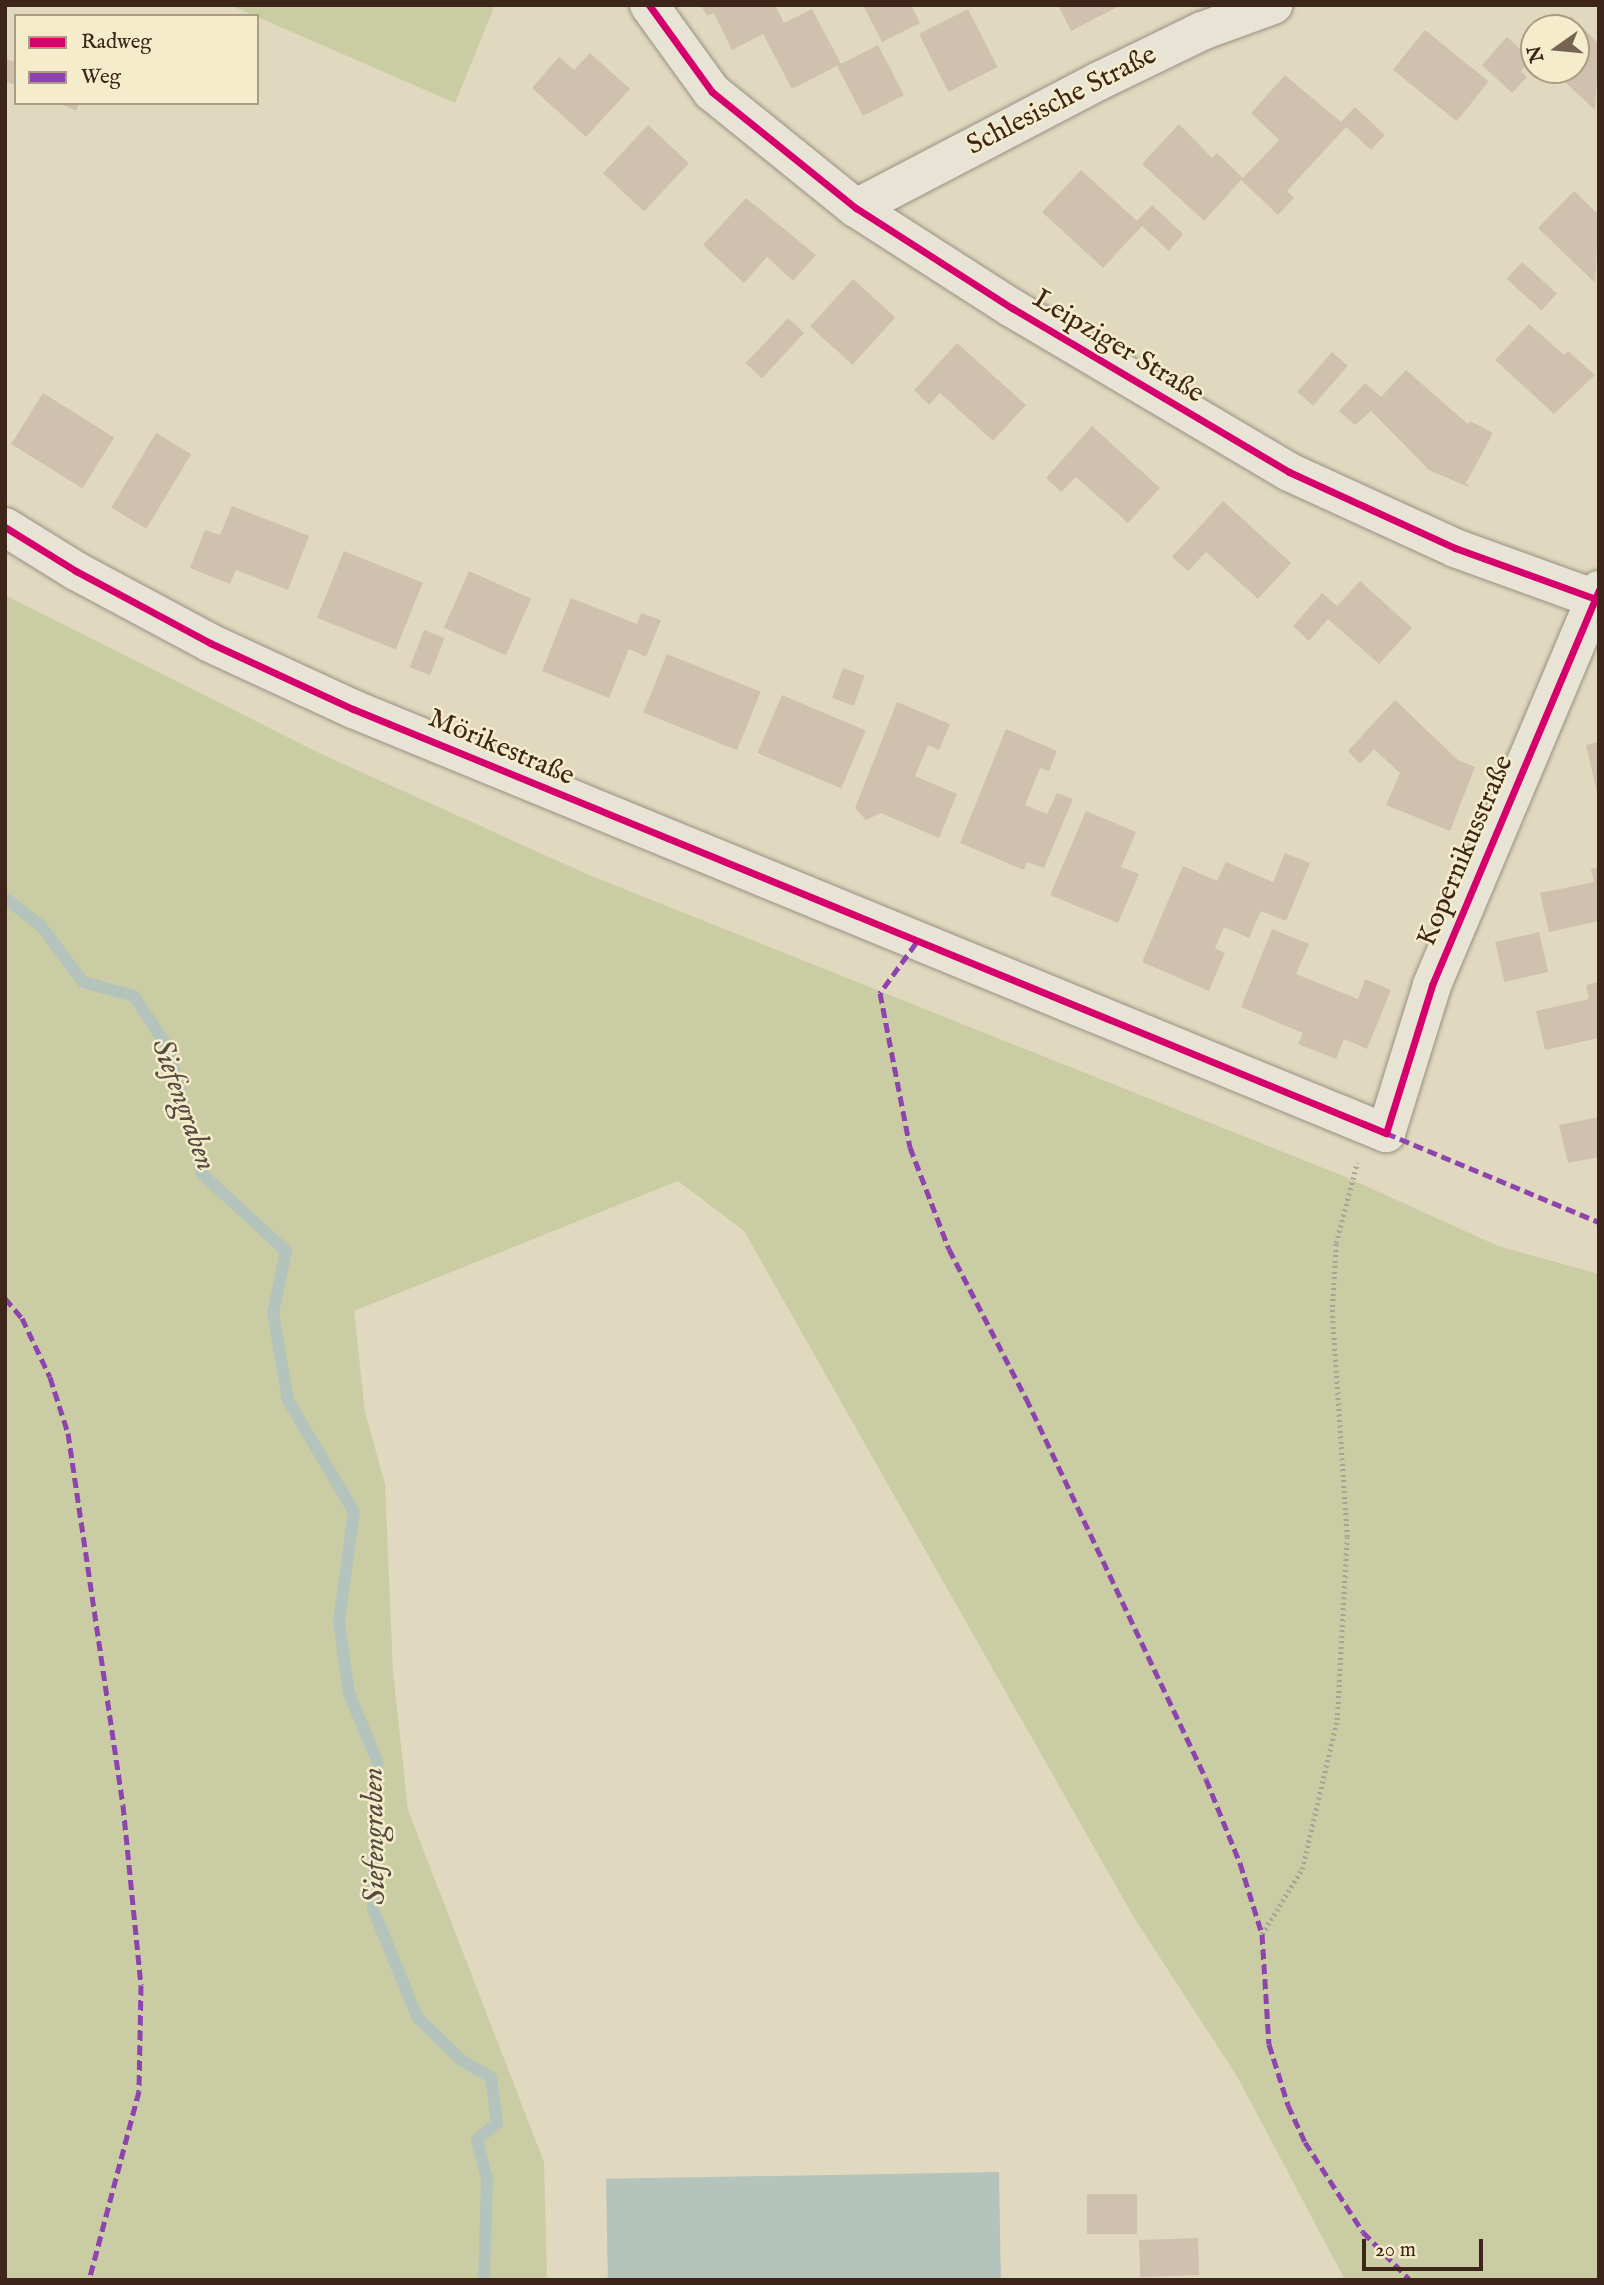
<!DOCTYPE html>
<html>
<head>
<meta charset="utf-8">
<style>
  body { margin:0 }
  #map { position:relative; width:1604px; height:2285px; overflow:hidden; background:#e1d9bf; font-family:"IM FELL English",serif }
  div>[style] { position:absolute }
  .green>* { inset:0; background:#cacda4 }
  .water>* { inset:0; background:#b4c3bb; transform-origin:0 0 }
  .stream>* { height:12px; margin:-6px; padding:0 6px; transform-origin:6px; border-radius:6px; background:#b4c3bb }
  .building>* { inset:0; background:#cfc1ae; transform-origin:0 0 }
  .path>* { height:4.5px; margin-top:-2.25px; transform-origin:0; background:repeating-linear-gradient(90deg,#a8a398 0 2px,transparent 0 5.5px) }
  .roads { filter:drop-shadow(0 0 2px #989080) drop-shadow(0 0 2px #989080) }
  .minor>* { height:38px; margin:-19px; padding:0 19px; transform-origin:19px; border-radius:19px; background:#e7e3d5 }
  .quiet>* { height:5px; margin-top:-2.5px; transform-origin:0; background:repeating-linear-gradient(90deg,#8e44ad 0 10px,transparent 0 15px) }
  .cycleway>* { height:7px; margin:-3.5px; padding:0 3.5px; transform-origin:3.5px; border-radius:3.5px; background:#d6006c }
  span { translate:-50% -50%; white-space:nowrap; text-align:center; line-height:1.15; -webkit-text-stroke:5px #f5eccc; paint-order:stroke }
  .street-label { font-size:28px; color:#3d2519 }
  .water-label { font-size:30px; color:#564a41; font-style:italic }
  .frame { position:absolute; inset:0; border:7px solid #3d2519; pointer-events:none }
  .legend { position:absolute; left:14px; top:14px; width:245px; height:91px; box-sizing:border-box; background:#f5eccc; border:2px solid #ab9c84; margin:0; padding:9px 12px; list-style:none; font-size:21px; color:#3d2519 }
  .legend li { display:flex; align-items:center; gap:14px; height:35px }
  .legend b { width:35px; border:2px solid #ab9c84 }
  .north { position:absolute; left:1520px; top:14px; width:70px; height:70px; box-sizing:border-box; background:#f5eccc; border:2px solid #ab9c84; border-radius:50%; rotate:255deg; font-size:19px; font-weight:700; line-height:28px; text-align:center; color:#3d2519 }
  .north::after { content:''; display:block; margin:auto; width:24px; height:32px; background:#766453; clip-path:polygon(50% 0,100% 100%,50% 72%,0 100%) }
  .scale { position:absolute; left:1362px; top:2239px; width:121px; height:32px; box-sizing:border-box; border:4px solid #3d2519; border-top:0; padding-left:9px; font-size:21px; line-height:24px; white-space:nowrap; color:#3d2519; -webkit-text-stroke:5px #f5eccc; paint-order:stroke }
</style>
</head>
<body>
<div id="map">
  <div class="green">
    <i style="clip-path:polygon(230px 5px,495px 5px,455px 103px)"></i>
    <i style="clip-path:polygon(5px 595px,319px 753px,589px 875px,1346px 1177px,1498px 1246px,1599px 1274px,1599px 2280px,1345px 2280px,1238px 2078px,1133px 1916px,744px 1231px,678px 1181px,354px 1311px,365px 1412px,385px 1484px,393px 1671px,408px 1810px,544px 2162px,547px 2280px,5px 2280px)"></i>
  </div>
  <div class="water">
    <i style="left:999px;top:2172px;width:108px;height:393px;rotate:89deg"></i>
  </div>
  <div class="stream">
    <i style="left:5px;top:898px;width:46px;rotate:37.9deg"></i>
    <i style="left:41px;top:926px;width:70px;rotate:53.1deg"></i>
    <i style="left:83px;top:982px;width:53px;rotate:15.4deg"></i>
    <i style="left:134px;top:996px;width:62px;rotate:56.8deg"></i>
    <i style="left:168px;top:1048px;width:131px;rotate:74.9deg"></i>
    <i style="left:202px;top:1174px;width:114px;rotate:42.5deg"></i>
    <i style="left:286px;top:1251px;width:63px;rotate:101.8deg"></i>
    <i style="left:273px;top:1313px;width:88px;rotate:80.2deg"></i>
    <i style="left:288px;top:1400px;width:130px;rotate:59.5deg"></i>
    <i style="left:354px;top:1512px;width:111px;rotate:97.8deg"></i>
    <i style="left:339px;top:1622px;width:72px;rotate:82deg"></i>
    <i style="left:349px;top:1693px;width:74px;rotate:67.6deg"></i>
    <i style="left:377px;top:1761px;width:148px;rotate:91.5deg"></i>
    <i style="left:373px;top:1909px;width:117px;rotate:67.8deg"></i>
    <i style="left:417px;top:2017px;width:62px;rotate:44.3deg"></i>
    <i style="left:461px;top:2060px;width:34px;rotate:30deg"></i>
    <i style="left:491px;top:2077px;width:46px;rotate:82.6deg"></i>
    <i style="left:497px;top:2123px;width:26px;rotate:140deg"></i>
    <i style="left:477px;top:2140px;width:40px;rotate:75.6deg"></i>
    <i style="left:487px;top:2179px;width:101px;rotate:91.7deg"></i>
  </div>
  <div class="building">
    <i style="clip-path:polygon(701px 5px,775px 5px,784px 23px,812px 9px,841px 64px,878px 45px,904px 95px,863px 116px,837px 66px,792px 89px,763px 34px,732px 50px,714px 13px,707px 16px)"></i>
    <i style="clip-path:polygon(863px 5px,911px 5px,920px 23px,882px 42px)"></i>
    <i style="clip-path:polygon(1058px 5px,1121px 5px,1071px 31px)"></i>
    <i style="left:968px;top:9px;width:65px;height:55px;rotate:63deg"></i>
    <i style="clip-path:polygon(1571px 16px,1599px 44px,1595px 110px,1552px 70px,1576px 70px,1576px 28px,1560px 28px)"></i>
    <i style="left:1425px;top:30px;width:82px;height:51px;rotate:39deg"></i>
    <i style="clip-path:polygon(1507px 37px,1532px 60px,1521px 71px,1527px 77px,1512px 93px,1482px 65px)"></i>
    <i style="clip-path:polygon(590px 53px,630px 89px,586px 137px,532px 88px,559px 57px,574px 70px)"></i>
    <i style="clip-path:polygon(5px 58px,16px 63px,16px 85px,5px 81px)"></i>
    <i style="clip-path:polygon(1285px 75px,1341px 122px,1355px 107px,1385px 135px,1371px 150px,1346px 127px,1287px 191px,1294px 198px,1278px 215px,1241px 180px,1204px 221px,1142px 164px,1179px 124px,1212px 158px,1217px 153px,1243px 178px,1279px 140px,1251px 113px)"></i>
    <i style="clip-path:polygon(58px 103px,79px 103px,76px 111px)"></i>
    <i style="left:648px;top:125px;width:56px;height:66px;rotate:43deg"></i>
    <i style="clip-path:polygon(1081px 170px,1137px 221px,1152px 205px,1183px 234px,1169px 251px,1142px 226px,1103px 268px,1042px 212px)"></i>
    <i style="clip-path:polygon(1574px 191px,1599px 215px,1595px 283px,1538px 228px)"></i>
    <i style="clip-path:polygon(746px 198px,816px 255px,793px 281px,767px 257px,744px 283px,703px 245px)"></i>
    <i style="left:1522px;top:262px;width:47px;height:23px;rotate:42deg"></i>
    <i style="left:853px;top:279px;width:57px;height:64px;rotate:42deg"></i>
    <i style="left:788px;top:318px;width:22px;height:62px;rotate:43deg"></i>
    <i style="clip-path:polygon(1529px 324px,1564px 355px,1568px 351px,1595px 375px,1554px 414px,1495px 360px)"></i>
    <i style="clip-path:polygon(957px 343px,1026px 405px,993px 441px,940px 393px,929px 405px,914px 390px)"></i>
    <i style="left:1332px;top:352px;width:21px;height:53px;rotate:41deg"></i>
    <i style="clip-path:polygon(1406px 370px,1468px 424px,1470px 421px,1493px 433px,1466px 483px,1471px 488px,1429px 470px,1371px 411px,1355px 425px,1339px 411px,1365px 383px,1381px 397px)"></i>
    <i style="left:43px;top:393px;width:84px;height:60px;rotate:32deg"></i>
    <i style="clip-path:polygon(1092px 426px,1160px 488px,1128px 523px,1076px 477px,1061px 492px,1046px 478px)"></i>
    <i style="left:156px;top:433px;width:41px;height:87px;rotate:31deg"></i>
    <i style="clip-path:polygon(1223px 501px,1291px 563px,1258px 599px,1206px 552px,1188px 571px,1172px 557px)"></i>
    <i style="clip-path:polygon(232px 506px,309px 536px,288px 590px,236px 570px,230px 584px,190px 568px,205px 530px,220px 535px)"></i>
    <i style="left:344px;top:551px;width:85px;height:72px;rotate:22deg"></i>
    <i style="left:469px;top:571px;width:68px;height:62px;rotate:24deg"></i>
    <i style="clip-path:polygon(1360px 581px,1412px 628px,1379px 664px,1328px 619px,1309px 641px,1293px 626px,1322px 593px,1337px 606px)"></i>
    <i style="clip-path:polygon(571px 598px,637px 624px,641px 613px,661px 620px,646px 657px,629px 649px,609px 698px,542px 671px)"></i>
    <i style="left:424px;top:630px;width:22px;height:40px;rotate:21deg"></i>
    <i style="left:667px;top:654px;width:101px;height:63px;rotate:22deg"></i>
    <i style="left:843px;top:668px;width:23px;height:32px;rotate:20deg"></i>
    <i style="left:782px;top:695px;width:91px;height:63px;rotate:23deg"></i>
    <i style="clip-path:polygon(1395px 700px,1458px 760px,1475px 767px,1450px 831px,1386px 805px,1400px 773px,1374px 749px,1360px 764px,1348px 751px)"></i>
    <i style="clip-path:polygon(897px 702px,950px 724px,939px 750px,928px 745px,915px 776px,957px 794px,939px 838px,881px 813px,866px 820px,855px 808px)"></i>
    <i style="clip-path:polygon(1006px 729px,1057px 751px,1049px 771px,1040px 768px,1025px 805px,1047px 814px,1057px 793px,1073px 799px,1044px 868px,1027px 862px,1024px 870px,960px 843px)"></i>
    <i style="clip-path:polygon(1599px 742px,1599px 797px,1598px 797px,1586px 745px)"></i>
    <i style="clip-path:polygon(1086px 811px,1136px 832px,1121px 867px,1139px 874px,1118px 923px,1050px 895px)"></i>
    <i style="clip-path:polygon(1285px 853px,1310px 863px,1286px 921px,1261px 911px,1249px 938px,1224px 927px,1215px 948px,1225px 953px,1209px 991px,1142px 962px,1183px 866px,1217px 881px,1226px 862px,1273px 882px)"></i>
    <i style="clip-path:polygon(1599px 867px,1599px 921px,1549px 932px,1540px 893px,1594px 882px,1591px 869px)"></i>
    <i style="clip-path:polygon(1272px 929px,1309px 944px,1296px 974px,1358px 999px,1365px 979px,1391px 990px,1367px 1049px,1344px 1039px,1336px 1059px,1298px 1044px,1303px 1033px,1241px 1007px)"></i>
    <i style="left:1539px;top:932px;width:41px;height:45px;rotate:77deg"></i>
    <i style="clip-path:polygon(1599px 982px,1599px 1038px,1545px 1050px,1536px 1011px,1589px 999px,1586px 985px)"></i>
    <i style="clip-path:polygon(1599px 1117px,1599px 1157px,1568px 1163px,1559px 1125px)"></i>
    <i style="left:1087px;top:2194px;width:50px;height:40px"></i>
    <i style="left:1198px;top:2238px;width:37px;height:59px;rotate:88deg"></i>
  </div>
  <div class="path">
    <i style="left:1262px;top:1934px;width:76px;rotate:-58.4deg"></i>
    <i style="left:1302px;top:1869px;width:153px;rotate:-76.8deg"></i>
    <i style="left:1337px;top:1720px;width:183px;rotate:-86.9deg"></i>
    <i style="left:1347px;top:1537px;width:225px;rotate:-93.8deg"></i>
    <i style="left:1332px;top:1312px;width:69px;rotate:-86.7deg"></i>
    <i style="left:1336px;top:1243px;width:83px;rotate:-75.3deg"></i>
  </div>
  <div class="roads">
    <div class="minor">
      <i style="left:649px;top:5px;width:107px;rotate:54.1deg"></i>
      <i style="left:712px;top:92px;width:185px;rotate:38.9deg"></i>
      <i style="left:856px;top:208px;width:185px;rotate:32.7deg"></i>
      <i style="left:1012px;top:308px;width:322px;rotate:30.6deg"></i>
      <i style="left:1289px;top:472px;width:183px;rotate:24.6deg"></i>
      <i style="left:1455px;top:548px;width:153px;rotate:19.9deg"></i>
      <i style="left:856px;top:208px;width:272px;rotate:-27.6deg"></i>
      <i style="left:1097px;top:82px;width:117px;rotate:-25.9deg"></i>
      <i style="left:1202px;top:31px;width:76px;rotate:-20.1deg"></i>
      <i style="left:5px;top:527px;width:84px;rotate:31.8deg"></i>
      <i style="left:76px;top:571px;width:152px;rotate:28.2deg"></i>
      <i style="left:210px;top:643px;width:157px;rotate:24.8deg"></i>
      <i style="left:353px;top:709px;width:1117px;rotate:22.32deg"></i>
      <i style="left:1386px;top:1133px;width:155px;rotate:-72.7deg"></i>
      <i style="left:1432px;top:985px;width:429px;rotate:-67.1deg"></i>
    </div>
  </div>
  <div class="quiet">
    <i style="left:916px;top:943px;width:62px;rotate:125.8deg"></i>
    <i style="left:880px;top:993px;width:157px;rotate:79deg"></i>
    <i style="left:910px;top:1147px;width:109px;rotate:69.1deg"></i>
    <i style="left:949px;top:1249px;width:168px;rotate:62.7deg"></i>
    <i style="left:1026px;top:1398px;width:421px;rotate:64.7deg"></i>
    <i style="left:1206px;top:1779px;width:91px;rotate:68deg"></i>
    <i style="left:1240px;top:1863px;width:74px;rotate:72.8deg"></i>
    <i style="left:1262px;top:1934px;width:110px;rotate:86.4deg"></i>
    <i style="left:1269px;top:2044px;width:64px;rotate:72.7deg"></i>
    <i style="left:1288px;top:2105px;width:41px;rotate:65.3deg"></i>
    <i style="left:1305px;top:2142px;width:107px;rotate:57.2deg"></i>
    <i style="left:1363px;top:2232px;width:67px;rotate:45.6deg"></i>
    <i style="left:1386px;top:1133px;width:231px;rotate:22.7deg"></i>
    <i style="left:5px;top:1298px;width:26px;rotate:50deg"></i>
    <i style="left:22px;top:1318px;width:65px;rotate:64.6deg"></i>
    <i style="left:50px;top:1377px;width:59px;rotate:72.2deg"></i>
    <i style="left:68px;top:1433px;width:376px;rotate:81.6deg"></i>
    <i style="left:123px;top:1805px;width:181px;rotate:84.3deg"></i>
    <i style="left:141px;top:1985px;width:106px;rotate:91.1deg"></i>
    <i style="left:139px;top:2091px;width:196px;rotate:104.8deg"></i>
  </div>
  <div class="cycleway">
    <i style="left:649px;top:5px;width:107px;rotate:54.1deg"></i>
    <i style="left:712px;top:92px;width:185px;rotate:38.9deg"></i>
    <i style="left:856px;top:208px;width:185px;rotate:32.7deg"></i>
    <i style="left:1012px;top:308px;width:322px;rotate:30.6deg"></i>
    <i style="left:1289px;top:472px;width:183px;rotate:24.6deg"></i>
    <i style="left:1455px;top:548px;width:153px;rotate:19.9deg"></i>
    <i style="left:5px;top:527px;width:84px;rotate:31.8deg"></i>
    <i style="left:76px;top:571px;width:152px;rotate:28.2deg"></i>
    <i style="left:210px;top:643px;width:157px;rotate:24.8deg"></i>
    <i style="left:353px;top:709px;width:1117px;rotate:22.32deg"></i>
    <i style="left:1386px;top:1133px;width:155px;rotate:-72.7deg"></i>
    <i style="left:1432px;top:985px;width:429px;rotate:-67.1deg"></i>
  </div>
  <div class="street-label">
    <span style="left:1062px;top:101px;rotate:-27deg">Schlesische Straße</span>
    <span style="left:1118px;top:347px;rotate:31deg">Leipziger Straße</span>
    <span style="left:501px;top:748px;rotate:23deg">Mörikestraße</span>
    <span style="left:1466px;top:851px;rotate:-67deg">Kopernikusstraße</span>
  </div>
  <div class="water-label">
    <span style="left:183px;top:1105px;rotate:70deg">Siefengraben</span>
    <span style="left:375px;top:1836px;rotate:-91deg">Siefengraben</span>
  </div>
  <div class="frame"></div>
  <ul class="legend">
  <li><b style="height:9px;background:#d6006c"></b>Radweg</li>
  <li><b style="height:9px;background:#8e44ad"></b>Weg</li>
  </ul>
  <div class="north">N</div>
  <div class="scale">20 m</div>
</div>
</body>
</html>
